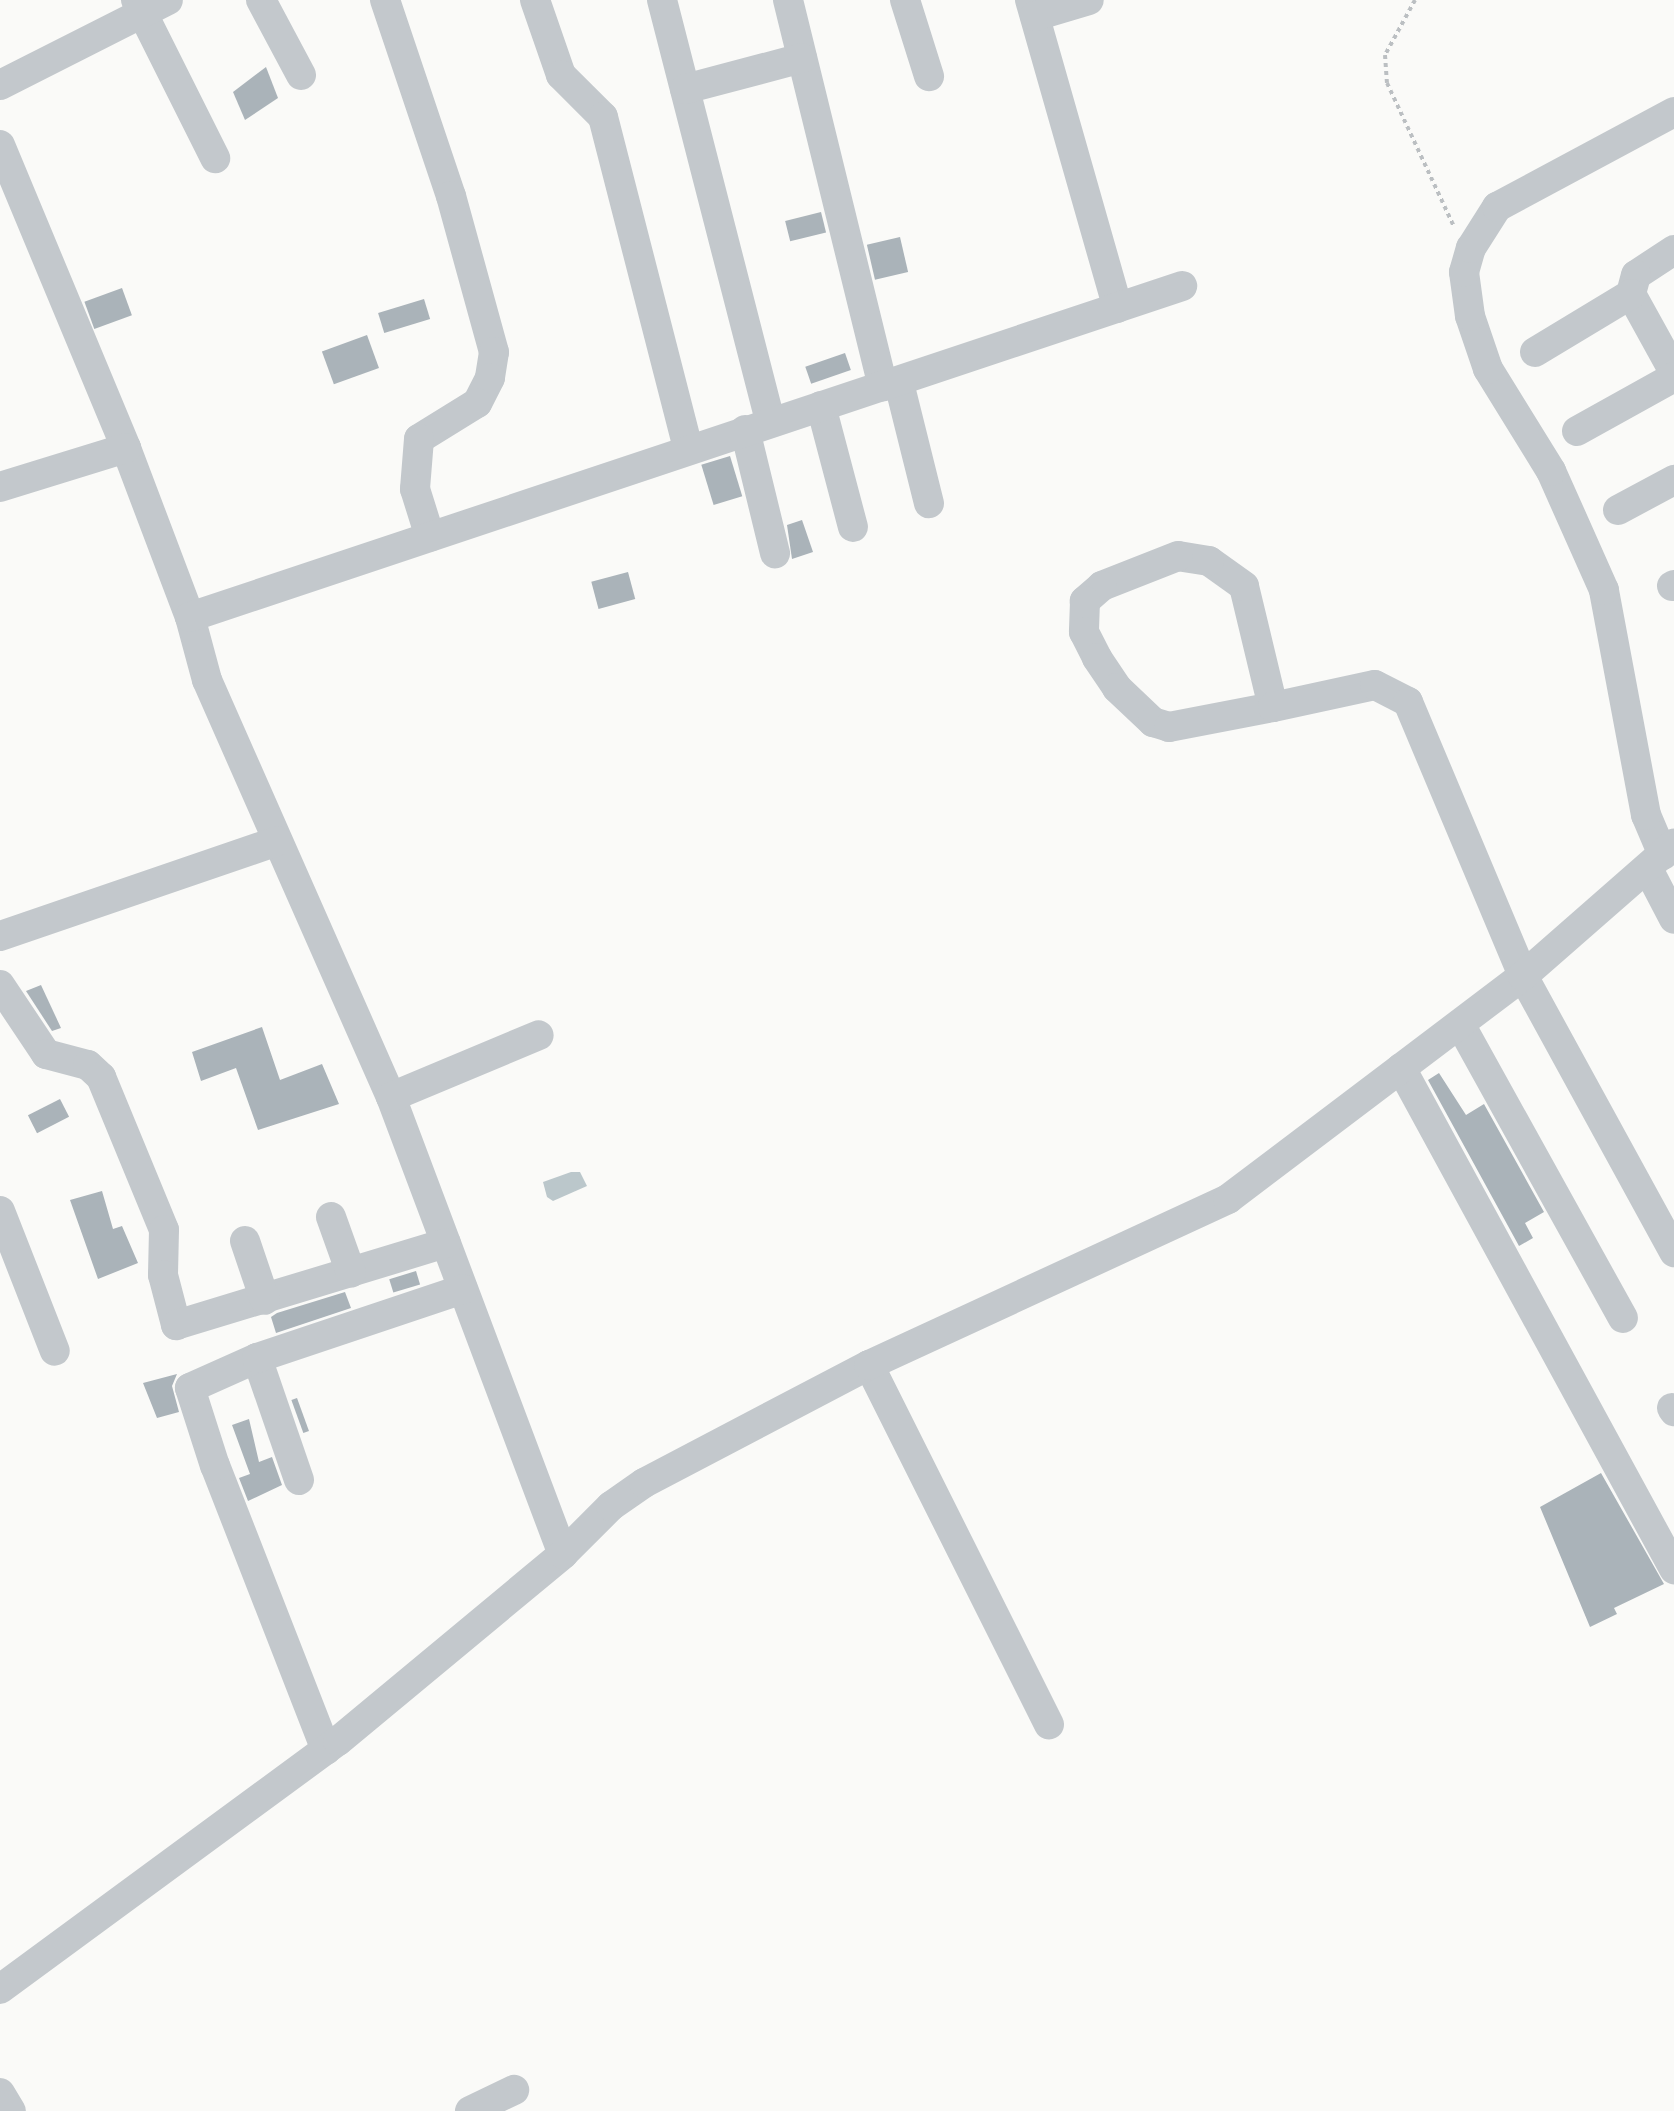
<!DOCTYPE html>
<html>
<head>
<meta charset="utf-8">
<style>
  body { margin:0 }
  #map { position:relative; width:1674px; height:2111px; overflow:hidden; background:#fafaf8; font-family:"Alegreya Sans",sans-serif }
  div>[style] { position:absolute }
  .water>* { inset:0; background:#bbc7cb }
  .building>* { inset:0; background:#aab3b9; transform-origin:0 0 }
  .path>* { height:4px; margin-top:-2px; transform-origin:0; background:repeating-linear-gradient(90deg,#bbbfc2 0 4px,transparent 0 8px) }
  .minor>* { height:30px; margin:-15px; padding:0 15px; transform-origin:15px; border-radius:15px; background:#c3c8cc }
  span { translate:-50% -50%; white-space:nowrap; text-align:center; line-height:1.15; -webkit-text-stroke:8px #fff; paint-order:stroke }
</style>
</head>
<body>
<div id="map">
  <div class="water">
    <i style="clip-path:polygon(571px 1172px,580px 1172px,587px 1186px,553px 1201px,547px 1197px,543px 1182px)"></i>
  </div>
  <div class="building">
    <i style="clip-path:polygon(266px 67px,278px 98px,245px 120px,233px 92px)"></i>
    <i style="left:821px;top:212px;width:21px;height:37px;rotate:76deg"></i>
    <i style="left:900px;top:237px;width:36px;height:34px;rotate:77deg"></i>
    <i style="left:122px;top:288px;width:29px;height:40px;rotate:70deg"></i>
    <i style="left:424px;top:299px;width:21px;height:48px;rotate:73deg"></i>
    <i style="left:367px;top:335px;width:35px;height:48px;rotate:70deg"></i>
    <i style="left:845px;top:353px;width:18px;height:42px;rotate:71deg"></i>
    <i style="left:730px;top:456px;width:42px;height:30px;rotate:73deg"></i>
    <i style="clip-path:polygon(802px 520px,813px 552px,792px 559px,787px 525px)"></i>
    <i style="left:628px;top:572px;width:28px;height:38px;rotate:75deg"></i>
    <i style="clip-path:polygon(41px 985px,61px 1028px,52px 1031px,26px 991px)"></i>
    <i style="clip-path:polygon(262px 1027px,280px 1080px,322px 1064px,339px 1104px,258px 1130px,236px 1068px,201px 1081px,192px 1052px)"></i>
    <i style="clip-path:polygon(1439px 1073px,1466px 1115px,1484px 1104px,1544px 1212px,1525px 1223px,1533px 1238px,1519px 1246px,1428px 1080px)"></i>
    <i style="left:60px;top:1099px;width:20px;height:36px;rotate:63deg"></i>
    <i style="clip-path:polygon(102px 1191px,113px 1229px,122px 1226px,138px 1263px,98px 1279px,70px 1200px)"></i>
    <i style="left:416px;top:1271px;width:14px;height:28px;rotate:73deg"></i>
    <i style="clip-path:polygon(345px 1292px,351px 1308px,276px 1333px,271px 1317px,277px 1313px)"></i>
    <i style="clip-path:polygon(177px 1374px,172px 1386px,179px 1412px,157px 1418px,143px 1383px)"></i>
    <i style="left:297px;top:1398px;width:35px;height:6px;rotate:70deg"></i>
    <i style="clip-path:polygon(249px 1419px,259px 1462px,272px 1457px,282px 1485px,248px 1501px,239px 1478px,250px 1474px,232px 1425px)"></i>
    <i style="clip-path:polygon(1601px 1473px,1664px 1584px,1614px 1608px,1617px 1614px,1590px 1627px,1540px 1507px)"></i>
  </div>
  <div class="path">
    <i style="left:1415px;top:0;width:63px;rotate:118.6deg"></i>
    <i style="left:1385px;top:55px;width:28px;rotate:86deg"></i>
    <i style="left:1387px;top:83px;width:159px;rotate:65deg"></i>
  </div>
  <div class="minor">
    <i style="left:136px;top:0;width:177px;rotate:63.4deg"></i>
    <i style="left:261px;top:0;width:85px;rotate:61.9deg"></i>
    <i style="left:385px;top:0;width:207px;rotate:71.4deg"></i>
    <i style="left:451px;top:196px;width:162px;rotate:74.6deg"></i>
    <i style="left:494px;top:352px;width:26px;rotate:99deg"></i>
    <i style="left:490px;top:378px;width:28px;rotate:117deg"></i>
    <i style="left:477px;top:403px;width:68px;rotate:148.2deg"></i>
    <i style="left:419px;top:439px;width:50px;rotate:94.6deg"></i>
    <i style="left:415px;top:489px;width:50px;rotate:72.6deg"></i>
    <i style="left:535px;top:0;width:79px;rotate:70.9deg"></i>
    <i style="left:561px;top:75px;width:59px;rotate:45deg"></i>
    <i style="left:603px;top:117px;width:343px;rotate:75.6deg"></i>
    <i style="left:662px;top:0;width:435px;rotate:75.6deg"></i>
    <i style="left:788px;top:0;width:398px;rotate:76.2deg"></i>
    <i style="left:905px;top:0;width:80px;rotate:72.5deg"></i>
    <i style="left:1030px;top:0;width:320px;rotate:74.1deg"></i>
    <i style="left:1035px;top:16px;width:56px;rotate:-16.5deg"></i>
    <i style="left:0;top:85px;width:188px;rotate:-26.8deg"></i>
    <i style="left:685px;top:89px;width:121px;rotate:-14.8deg"></i>
    <i style="left:0;top:145px;width:328px;rotate:67.4deg"></i>
    <i style="left:126px;top:448px;width:181px;rotate:69.3deg"></i>
    <i style="left:190px;top:617px;width:65px;rotate:74.9deg"></i>
    <i style="left:207px;top:680px;width:456px;rotate:66.2deg"></i>
    <i style="left:391px;top:1097px;width:488px;rotate:69.4deg"></i>
    <i style="left:1674px;top:250px;width:45px;rotate:146.7deg"></i>
    <i style="left:1636px;top:275px;width:20px;rotate:105deg"></i>
    <i style="left:1631px;top:294px;width:89px;rotate:61.1deg"></i>
    <i style="left:1535px;top:352px;width:112px;rotate:-31.1deg"></i>
    <i style="left:899px;top:383px;width:124px;rotate:76deg"></i>
    <i style="left:821px;top:406px;width:125px;rotate:75.2deg"></i>
    <i style="left:745px;top:430px;width:127px;rotate:76.3deg"></i>
    <i style="left:1577px;top:431px;width:111px;rotate:-29.1deg"></i>
    <i style="left:0;top:487px;width:132px;rotate:-17.2deg"></i>
    <i style="left:1618px;top:510px;width:64px;rotate:-28.2deg"></i>
    <i style="left:1672px;top:586px;width:2px;rotate:-27deg"></i>
    <i style="left:190px;top:617px;width:1046px;rotate:-18.45deg"></i>
    <i style="left:1273px;top:707px;width:124px;rotate:-103.5deg"></i>
    <i style="left:1244px;top:586px;width:43px;rotate:-144.5deg"></i>
    <i style="left:1209px;top:561px;width:31px;rotate:-171deg"></i>
    <i style="left:1178px;top:556px;width:82px;rotate:158.5deg"></i>
    <i style="left:1102px;top:586px;width:23px;rotate:139deg"></i>
    <i style="left:1085px;top:601px;width:31px;rotate:92deg"></i>
    <i style="left:1084px;top:632px;width:29px;rotate:63deg"></i>
    <i style="left:1097px;top:658px;width:36px;rotate:56deg"></i>
    <i style="left:1117px;top:688px;width:50px;rotate:43.4deg"></i>
    <i style="left:1153px;top:722px;width:17px;rotate:17deg"></i>
    <i style="left:1169px;top:727px;width:106px;rotate:-10.9deg"></i>
    <i style="left:1273px;top:707px;width:104px;rotate:-12.2deg"></i>
    <i style="left:1375px;top:685px;width:37px;rotate:27deg"></i>
    <i style="left:1408px;top:702px;width:297px;rotate:67.2deg"></i>
    <i style="left:1523px;top:976px;width:315px;rotate:61.3deg"></i>
    <i style="left:1663px;top:855px;width:43px;rotate:-113deg"></i>
    <i style="left:1646px;top:815px;width:229px;rotate:-100.6deg"></i>
    <i style="left:1604px;top:590px;width:130px;rotate:-114deg"></i>
    <i style="left:1551px;top:471px;width:120px;rotate:-121.7deg"></i>
    <i style="left:1488px;top:369px;width:56px;rotate:-108.8deg"></i>
    <i style="left:1470px;top:316px;width:44px;rotate:-97.8deg"></i>
    <i style="left:1464px;top:272px;width:25px;rotate:-74deg"></i>
    <i style="left:1471px;top:248px;width:49px;rotate:-57.6deg"></i>
    <i style="left:1497px;top:207px;width:201px;rotate:-28.2deg"></i>
    <i style="left:1648px;top:869px;width:56px;rotate:62.5deg"></i>
    <i style="left:0;top:936px;width:293px;rotate:-18.9deg"></i>
    <i style="left:0;top:985px;width:83px;rotate:56.3deg"></i>
    <i style="left:46px;top:1054px;width:43px;rotate:14.7deg"></i>
    <i style="left:88px;top:1065px;width:18px;rotate:43deg"></i>
    <i style="left:101px;top:1077px;width:165px;rotate:67.6deg"></i>
    <i style="left:164px;top:1230px;width:45px;rotate:91.3deg"></i>
    <i style="left:163px;top:1275px;width:52px;rotate:75.4deg"></i>
    <i style="left:176px;top:1325px;width:282px;rotate:-16.9deg"></i>
    <i style="left:1460px;top:1024px;width:336px;rotate:61deg"></i>
    <i style="left:1401px;top:1068px;width:571px;rotate:61.41deg"></i>
    <i style="left:391px;top:1097px;width:160px;rotate:-22.7deg"></i>
    <i style="left:0;top:1211px;width:150px;rotate:68.6deg"></i>
    <i style="left:331px;top:1217px;width:59px;rotate:70.3deg"></i>
    <i style="left:245px;top:1241px;width:62px;rotate:71.3deg"></i>
    <i style="left:257px;top:1358px;width:129px;rotate:71deg"></i>
    <i style="left:869px;top:1365px;width:402px;rotate:63.4deg"></i>
    <i style="left:1672px;top:1408px;width:4px;rotate:56deg"></i>
    <i style="left:326px;top:1750px;width:305px;rotate:-111.3deg"></i>
    <i style="left:215px;top:1466px;width:82px;rotate:-107.8deg"></i>
    <i style="left:190px;top:1388px;width:73px;rotate:-24.1deg"></i>
    <i style="left:257px;top:1358px;width:217px;rotate:-18.5deg"></i>
    <i style="left:0;top:1989px;width:419px;rotate:-36.3deg"></i>
    <i style="left:338px;top:1741px;width:293px;rotate:-39.7deg"></i>
    <i style="left:563px;top:1554px;width:68px;rotate:-45deg"></i>
    <i style="left:611px;top:1506px;width:40px;rotate:-34.9deg"></i>
    <i style="left:644px;top:1483px;width:254px;rotate:-27.7deg"></i>
    <i style="left:869px;top:1365px;width:396px;rotate:-24.8deg"></i>
    <i style="left:1228px;top:1199px;width:370px;rotate:-37.1deg"></i>
    <i style="left:1523px;top:976px;width:201px;rotate:-41.2deg"></i>
    <i style="left:0;top:2093px;width:21px;rotate:59deg"></i>
    <i style="left:470px;top:2111px;width:49px;rotate:-25.5deg"></i>
  </div>
</div>
</body>
</html>
